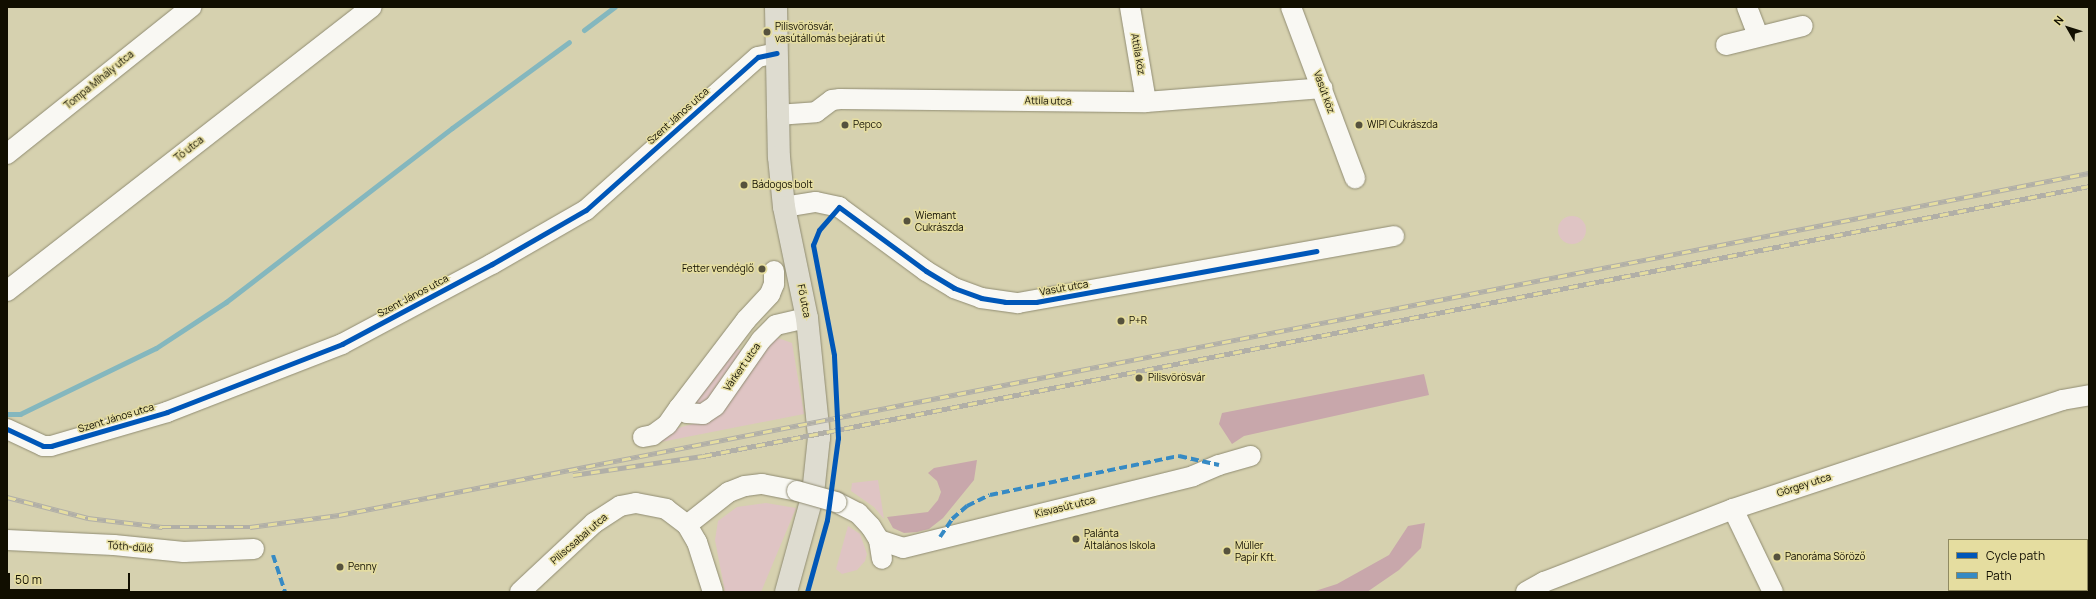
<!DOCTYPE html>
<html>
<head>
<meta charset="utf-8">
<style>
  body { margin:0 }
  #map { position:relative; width:2096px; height:599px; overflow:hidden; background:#d6d1af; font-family:Manrope,sans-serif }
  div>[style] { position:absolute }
  .green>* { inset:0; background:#dfc4c4 }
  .round { border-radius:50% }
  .forest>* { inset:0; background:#c8a7ab }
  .stream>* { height:5px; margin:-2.5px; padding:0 2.5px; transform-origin:2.5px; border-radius:2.5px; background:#84b7be }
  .roads { filter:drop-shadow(0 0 1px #908c72) drop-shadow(0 0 1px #908c72) }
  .minor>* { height:20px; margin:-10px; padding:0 10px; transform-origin:10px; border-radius:10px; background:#f9f8f3 }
  .major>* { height:22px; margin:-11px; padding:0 11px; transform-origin:11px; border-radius:11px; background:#dedcd0 }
  .rail>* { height:4.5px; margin-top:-2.25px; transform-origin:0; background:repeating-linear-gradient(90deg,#e5dda0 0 9px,#b1afa7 0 18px); box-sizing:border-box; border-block:1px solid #b1afa7 }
  .bridges { filter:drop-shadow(0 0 1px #908c72) drop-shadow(0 0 1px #908c72) }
  .minor-bridge>* { height:20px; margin:-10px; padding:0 10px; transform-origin:10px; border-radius:10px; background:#f9f8f3 }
  .quiet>* { height:4px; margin-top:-2px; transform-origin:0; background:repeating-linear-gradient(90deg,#368ac4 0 8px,transparent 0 12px) }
  .cycleway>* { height:5px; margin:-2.5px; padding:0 2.5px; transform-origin:2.5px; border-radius:2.5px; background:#0057b8 }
  .dots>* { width:11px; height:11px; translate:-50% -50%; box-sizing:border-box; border:2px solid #e5dda0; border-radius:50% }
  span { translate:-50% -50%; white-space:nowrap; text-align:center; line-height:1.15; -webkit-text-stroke:3px #e5dda0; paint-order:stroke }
  .poi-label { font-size:10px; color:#110e00 }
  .left { translate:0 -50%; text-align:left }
  .right { translate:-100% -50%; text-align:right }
  .street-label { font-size:10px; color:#110e00 }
  .frame { position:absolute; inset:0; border:8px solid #110e00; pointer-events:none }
  .legend { position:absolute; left:1948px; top:539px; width:140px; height:52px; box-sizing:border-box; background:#e5dda0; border:1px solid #908a60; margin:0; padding:5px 7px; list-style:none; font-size:12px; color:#110e00 }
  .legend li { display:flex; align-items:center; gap:8px; height:20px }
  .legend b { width:20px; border:1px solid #908a60 }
  .north { position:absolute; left:2048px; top:8px; width:40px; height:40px; -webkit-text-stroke:3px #e5dda0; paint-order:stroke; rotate:309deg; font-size:11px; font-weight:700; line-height:16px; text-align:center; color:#110e00 }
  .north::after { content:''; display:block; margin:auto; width:14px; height:18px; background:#110e00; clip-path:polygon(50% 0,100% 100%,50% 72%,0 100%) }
  .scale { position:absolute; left:8px; top:573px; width:122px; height:18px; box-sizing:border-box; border:2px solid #110e00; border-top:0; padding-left:5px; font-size:12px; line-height:14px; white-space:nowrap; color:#110e00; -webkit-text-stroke:3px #e5dda0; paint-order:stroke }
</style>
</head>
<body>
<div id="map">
  <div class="green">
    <i class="round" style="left:1558px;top:216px;width:28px;height:28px"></i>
    <i style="clip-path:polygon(778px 338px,792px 343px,804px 414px,661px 442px,661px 437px,671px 430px,710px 419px,727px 404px,773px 340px)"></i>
    <i style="clip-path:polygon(733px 345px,742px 352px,705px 404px,697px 404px,693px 401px)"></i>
    <i style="clip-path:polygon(878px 480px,884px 519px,874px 507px,851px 491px,852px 483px)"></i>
    <i style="clip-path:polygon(766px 503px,796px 508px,761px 592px,725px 592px,715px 540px,718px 521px,737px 507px)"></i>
    <i style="clip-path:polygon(848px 526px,860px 534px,867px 554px,865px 561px,857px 570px,842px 574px,836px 569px)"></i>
  </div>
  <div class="forest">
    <i style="clip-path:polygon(1424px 374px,1429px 395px,1244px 436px,1232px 444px,1219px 424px,1222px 413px)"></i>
    <i style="clip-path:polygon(977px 460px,974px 480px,943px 518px,929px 529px,917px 532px,904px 533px,893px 528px,887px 517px,928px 512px,938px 500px,941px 492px,937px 481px,928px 473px,934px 468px)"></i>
    <i style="clip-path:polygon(1425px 523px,1421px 548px,1399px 570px,1367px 592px,1312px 592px,1337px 584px,1389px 555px,1408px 526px)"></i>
  </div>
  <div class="stream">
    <i style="left:584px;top:30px;width:39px;rotate:-37deg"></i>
    <i style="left:7px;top:414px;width:13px"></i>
    <i style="left:20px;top:414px;width:151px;rotate:-25.9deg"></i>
    <i style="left:156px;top:348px;width:84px;rotate:-33.3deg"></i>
    <i style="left:226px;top:302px;width:285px;rotate:-37.6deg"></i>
    <i style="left:452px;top:128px;width:145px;rotate:-36.3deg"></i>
  </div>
  <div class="roads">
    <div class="minor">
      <i style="left:1130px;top:7px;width:96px;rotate:80.4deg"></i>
      <i style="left:1291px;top:7px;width:183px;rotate:69.5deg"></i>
      <i style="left:1747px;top:7px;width:31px;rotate:69deg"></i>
      <i style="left:1726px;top:45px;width:79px;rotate:-13.9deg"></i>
      <i style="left:777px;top:115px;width:39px;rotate:-4deg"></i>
      <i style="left:816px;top:112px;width:20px;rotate:-37deg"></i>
      <i style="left:832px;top:100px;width:8px;rotate:-7deg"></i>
      <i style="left:840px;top:99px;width:306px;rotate:0.6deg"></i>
      <i style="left:1146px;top:102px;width:177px;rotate:-4.5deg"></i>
      <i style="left:7px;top:154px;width:236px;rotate:-38.6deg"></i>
      <i style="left:784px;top:207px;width:32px;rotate:-9deg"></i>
      <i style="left:816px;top:202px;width:24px;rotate:12deg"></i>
      <i style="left:839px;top:207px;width:108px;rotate:36.3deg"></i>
      <i style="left:926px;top:271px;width:33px;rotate:31deg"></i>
      <i style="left:954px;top:288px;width:29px;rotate:20deg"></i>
      <i style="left:981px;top:298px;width:37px;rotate:8deg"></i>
      <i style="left:1018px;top:303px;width:382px;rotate:-10.1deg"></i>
      <i style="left:7px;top:291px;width:462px;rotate:-37.9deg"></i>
      <i style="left:679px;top:408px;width:111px;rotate:-52.7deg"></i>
      <i style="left:746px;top:320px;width:35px;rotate:-47deg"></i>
      <i style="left:770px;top:294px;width:11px;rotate:-68deg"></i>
      <i style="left:774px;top:284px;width:13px;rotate:-90deg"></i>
      <i style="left:7px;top:429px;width:40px;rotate:25deg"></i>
      <i style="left:43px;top:446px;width:8px"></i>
      <i style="left:51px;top:446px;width:121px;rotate:-16.3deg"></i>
      <i style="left:167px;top:412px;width:188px;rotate:-21.2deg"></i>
      <i style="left:342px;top:344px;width:170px;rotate:-28.1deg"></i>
      <i style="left:492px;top:264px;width:108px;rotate:-29.9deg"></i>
      <i style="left:586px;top:210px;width:230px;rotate:-41.7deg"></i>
      <i style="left:758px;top:57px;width:19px;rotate:-12deg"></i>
      <i style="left:643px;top:437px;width:10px;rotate:-11deg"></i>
      <i style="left:653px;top:435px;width:17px;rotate:-36deg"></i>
      <i style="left:667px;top:425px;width:21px;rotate:-55deg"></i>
      <i style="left:679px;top:408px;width:9px;rotate:32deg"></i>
      <i style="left:687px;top:413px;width:16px;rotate:4deg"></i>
      <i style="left:703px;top:414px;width:14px;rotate:-34deg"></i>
      <i style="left:715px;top:406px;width:80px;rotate:-55.1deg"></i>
      <i style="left:761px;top:340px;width:21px;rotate:-45deg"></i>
      <i style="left:776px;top:325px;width:32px;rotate:-13deg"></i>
      <i style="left:836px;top:502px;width:25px;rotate:27deg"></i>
      <i style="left:858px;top:513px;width:19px;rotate:47deg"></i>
      <i style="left:871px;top:527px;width:15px;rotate:58deg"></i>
      <i style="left:879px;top:540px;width:19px;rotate:81deg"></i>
      <i style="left:1733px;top:509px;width:92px;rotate:64.3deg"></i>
      <i style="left:687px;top:525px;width:53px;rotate:-38.2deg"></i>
      <i style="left:729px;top:492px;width:17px;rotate:-21deg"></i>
      <i style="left:745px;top:486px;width:17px;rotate:-7deg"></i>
      <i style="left:762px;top:484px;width:36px;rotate:11deg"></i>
      <i style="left:7px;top:540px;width:107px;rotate:2.7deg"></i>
      <i style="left:114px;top:545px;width:70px;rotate:5.7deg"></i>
      <i style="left:184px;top:552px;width:70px;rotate:-2.5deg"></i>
      <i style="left:879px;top:540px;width:25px;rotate:18deg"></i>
      <i style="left:903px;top:548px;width:299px;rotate:-13.9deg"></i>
      <i style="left:1193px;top:476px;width:28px;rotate:-23deg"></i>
      <i style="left:1219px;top:465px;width:33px;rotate:-16deg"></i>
      <i style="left:520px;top:592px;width:101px;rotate:-43deg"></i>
      <i style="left:594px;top:523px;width:31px;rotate:-33deg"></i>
      <i style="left:620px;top:506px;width:16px;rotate:-11deg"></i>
      <i style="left:636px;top:503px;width:31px;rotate:11deg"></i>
      <i style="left:666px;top:509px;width:26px;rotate:37deg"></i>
      <i style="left:687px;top:525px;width:20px;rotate:60deg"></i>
      <i style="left:697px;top:542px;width:52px;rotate:72.3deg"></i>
      <i style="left:1526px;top:592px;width:21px;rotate:-29deg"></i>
      <i style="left:1544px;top:582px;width:203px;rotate:-21.1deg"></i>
      <i style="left:1733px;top:509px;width:347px;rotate:-18.3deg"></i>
      <i style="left:2062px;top:400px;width:27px;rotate:-10deg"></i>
    </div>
    <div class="major">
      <i style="left:776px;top:7px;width:150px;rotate:88.9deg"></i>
      <i style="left:779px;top:157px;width:50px;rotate:84.3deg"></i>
      <i style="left:784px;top:207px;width:113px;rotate:78.3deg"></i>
      <i style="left:807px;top:318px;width:120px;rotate:84.2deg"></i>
      <i style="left:819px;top:437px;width:57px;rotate:96deg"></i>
      <i style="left:813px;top:494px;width:102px;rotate:105.4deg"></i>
    </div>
  </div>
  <div class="rail">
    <i style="left:573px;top:475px;width:131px;rotate:-8.3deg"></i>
    <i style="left:703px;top:456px;width:1412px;rotate:-11.02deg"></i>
    <i style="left:7px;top:497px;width:84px;rotate:14.5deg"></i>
    <i style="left:88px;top:518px;width:75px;rotate:6.9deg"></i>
    <i style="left:162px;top:527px;width:88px"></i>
    <i style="left:250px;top:527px;width:90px;rotate:-7.7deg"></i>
    <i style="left:339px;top:515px;width:1783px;rotate:-11.06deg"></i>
  </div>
  <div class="bridges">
    <div class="minor-bridge">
      <i style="left:797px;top:491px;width:41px;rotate:15.8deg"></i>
    </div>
  </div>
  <div class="quiet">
    <i style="left:940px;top:537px;width:22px;rotate:-56deg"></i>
    <i style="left:952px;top:519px;width:20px;rotate:-41deg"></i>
    <i style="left:967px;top:506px;width:25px;rotate:-26deg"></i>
    <i style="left:990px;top:495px;width:193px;rotate:-11.7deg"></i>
    <i style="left:1179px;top:456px;width:41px;rotate:12.7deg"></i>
    <i style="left:273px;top:555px;width:39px;rotate:72deg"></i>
  </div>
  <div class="cycleway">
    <i style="left:7px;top:429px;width:40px;rotate:25deg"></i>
    <i style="left:43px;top:446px;width:8px"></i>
    <i style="left:51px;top:446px;width:121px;rotate:-16.3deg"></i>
    <i style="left:167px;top:412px;width:188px;rotate:-21.2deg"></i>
    <i style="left:342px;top:344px;width:170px;rotate:-28.1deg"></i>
    <i style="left:492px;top:264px;width:108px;rotate:-29.9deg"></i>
    <i style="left:586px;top:210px;width:230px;rotate:-41.7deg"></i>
    <i style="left:758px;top:57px;width:19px;rotate:-12deg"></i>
    <i style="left:807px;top:592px;width:75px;rotate:-74.5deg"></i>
    <i style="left:827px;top:520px;width:83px;rotate:-82.4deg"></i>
    <i style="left:838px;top:438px;width:83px;rotate:-92.8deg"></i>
    <i style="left:834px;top:355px;width:112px;rotate:-100.8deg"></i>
    <i style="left:813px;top:245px;width:16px;rotate:-68deg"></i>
    <i style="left:819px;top:230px;width:30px;rotate:-49deg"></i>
    <i style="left:839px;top:207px;width:108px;rotate:36.3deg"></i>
    <i style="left:926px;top:271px;width:33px;rotate:31deg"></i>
    <i style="left:954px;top:288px;width:29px;rotate:20deg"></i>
    <i style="left:981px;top:298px;width:24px;rotate:9deg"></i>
    <i style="left:1005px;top:302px;width:31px"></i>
    <i style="left:1036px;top:302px;width:285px;rotate:-10.3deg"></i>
  </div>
  <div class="dots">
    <i style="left:767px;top:32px;background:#56523d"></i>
    <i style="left:845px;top:125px;background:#56523d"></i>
    <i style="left:1359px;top:125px;background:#56523d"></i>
    <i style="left:744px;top:185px;background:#56523d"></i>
    <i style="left:907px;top:221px;background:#56523d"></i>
    <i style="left:762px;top:269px;background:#56523d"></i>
    <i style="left:1121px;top:321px;background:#56523d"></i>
    <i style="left:1139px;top:378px;background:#56523d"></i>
    <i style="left:1076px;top:539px;background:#56523d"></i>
    <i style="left:1227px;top:551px;background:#56523d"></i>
    <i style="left:1777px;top:557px;background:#56523d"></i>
    <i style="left:340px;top:567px;background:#56523d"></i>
  </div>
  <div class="poi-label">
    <span class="left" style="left:775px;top:32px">Pilisvörösvár,<br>vasútállomás bejárati út</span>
    <span class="left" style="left:853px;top:125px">Pepco</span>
    <span class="left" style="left:1367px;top:125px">WIPI Cukrászda</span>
    <span class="left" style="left:752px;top:185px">Bádogos bolt</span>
    <span class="left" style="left:915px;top:221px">Wiemant<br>Cukrászda</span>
    <span class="right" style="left:754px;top:269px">Fetter vendéglő</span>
    <span class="left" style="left:1129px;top:321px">P+R</span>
    <span class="left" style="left:1148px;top:378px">Pilisvörösvár</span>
    <span class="left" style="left:1084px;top:539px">Palánta<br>Általános Iskola</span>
    <span class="left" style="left:1235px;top:551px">Müller<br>Papír Kft.</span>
    <span class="left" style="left:1785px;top:557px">Panoráma Söröző</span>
    <span class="left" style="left:348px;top:567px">Penny</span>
  </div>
  <div class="street-label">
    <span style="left:1138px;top:54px;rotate:80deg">Attila köz</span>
    <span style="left:99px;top:80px;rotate:-39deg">Tompa Mihály utca</span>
    <span style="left:1324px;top:92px;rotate:70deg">Vasút köz</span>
    <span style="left:1048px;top:101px;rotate:1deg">Attila utca</span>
    <span style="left:678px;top:116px;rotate:-42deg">Szent János utca</span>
    <span style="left:189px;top:149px;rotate:-38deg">Tó utca</span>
    <span style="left:1064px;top:288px;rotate:-10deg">Vasút utca</span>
    <span style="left:413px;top:296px;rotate:-28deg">Szent János utca</span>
    <span style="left:804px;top:301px;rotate:79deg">Fő utca</span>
    <span style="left:742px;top:367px;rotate:-55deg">Várkert utca</span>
    <span style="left:116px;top:418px;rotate:-17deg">Szent János utca</span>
    <span style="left:1804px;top:485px;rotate:-18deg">Görgey utca</span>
    <span style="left:1065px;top:507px;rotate:-14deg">Kisvasút utca</span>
    <span style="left:579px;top:539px;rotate:-41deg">Piliscsabai utca</span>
    <span style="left:130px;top:547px;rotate:5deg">Tóth-dűlő</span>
  </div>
  <div class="frame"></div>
  <ul class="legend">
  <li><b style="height:5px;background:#0057b8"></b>Cycle path</li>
  <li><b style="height:5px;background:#368ac4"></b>Path</li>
  </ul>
  <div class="north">N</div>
  <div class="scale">50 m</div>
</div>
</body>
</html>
